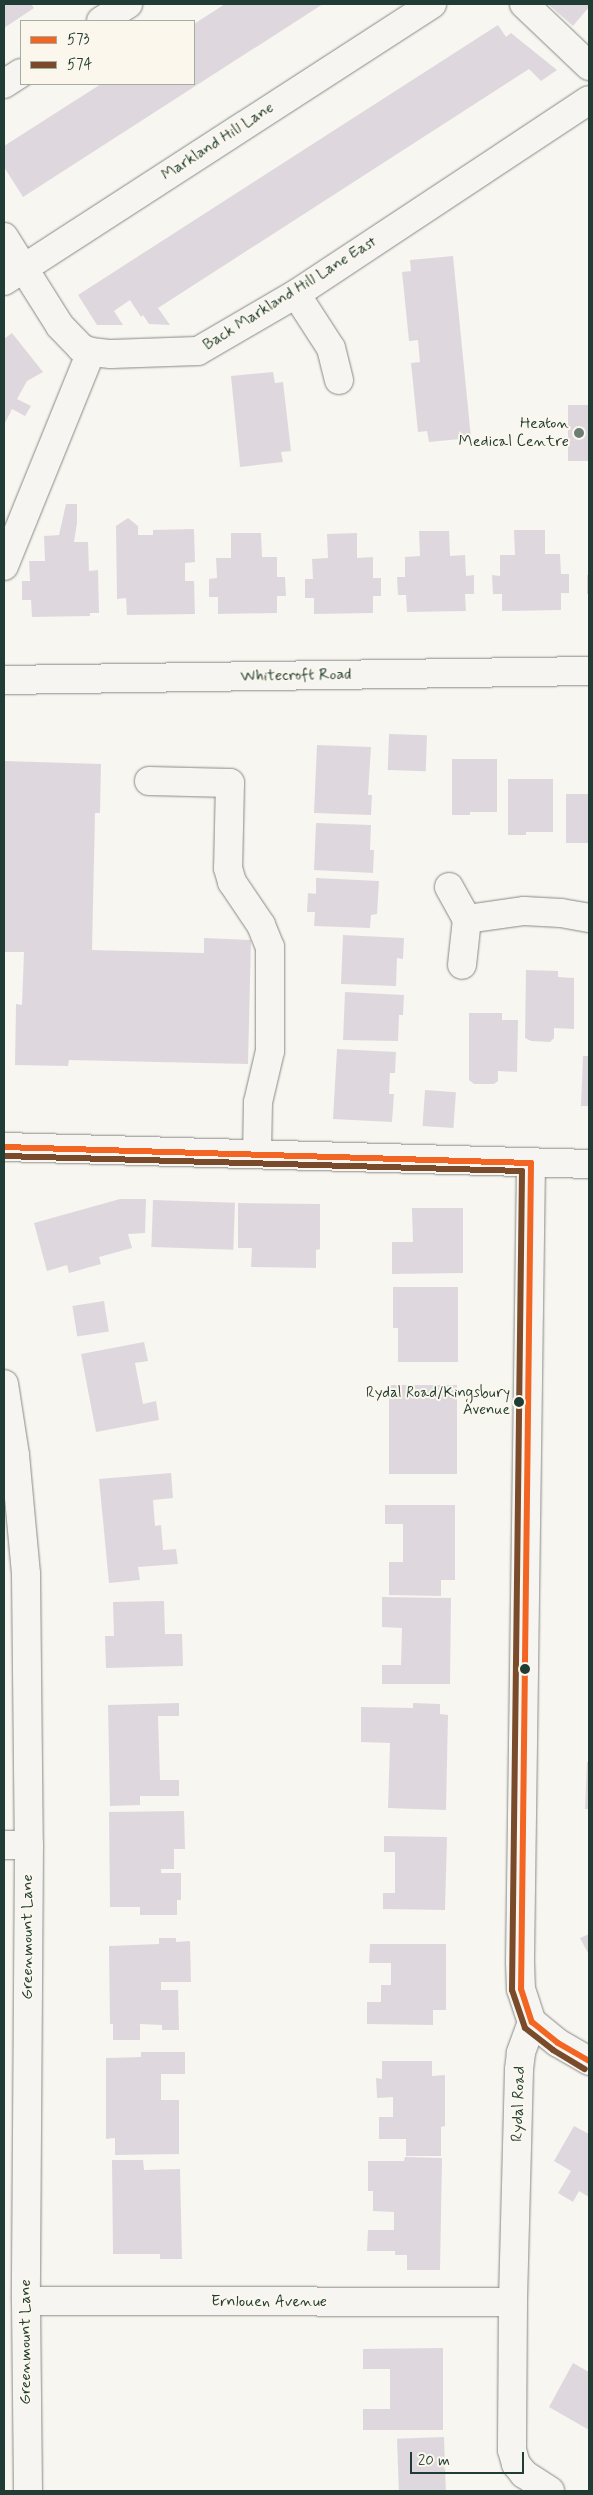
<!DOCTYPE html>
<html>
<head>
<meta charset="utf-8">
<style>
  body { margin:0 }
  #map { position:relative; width:593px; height:2495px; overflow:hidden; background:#f8f6f0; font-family:Mynerve,sans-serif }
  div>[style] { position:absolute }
  .building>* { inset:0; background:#ded8de; transform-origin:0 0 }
  .roads { filter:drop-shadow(0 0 1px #868b86) drop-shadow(0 0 1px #868b86) }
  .minor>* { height:28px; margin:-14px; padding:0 14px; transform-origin:14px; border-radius:14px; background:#f6f5f1 }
  .bus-1>* { height:6px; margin:-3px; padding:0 3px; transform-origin:3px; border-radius:3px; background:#f26522 }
  .bus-2>* { height:6px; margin:-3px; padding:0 3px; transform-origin:3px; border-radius:3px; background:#7a4b2a }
  .dots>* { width:14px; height:14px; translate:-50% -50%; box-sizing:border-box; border:2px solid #fbf7ec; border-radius:50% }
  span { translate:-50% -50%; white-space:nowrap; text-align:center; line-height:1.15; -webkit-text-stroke:4px #fbf7ec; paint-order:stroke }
  .bus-label { font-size:15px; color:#1f3d34 }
  .right { translate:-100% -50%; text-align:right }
  .street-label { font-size:16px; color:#1f3d34 }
  .poi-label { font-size:16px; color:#1f3d34 }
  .frame { position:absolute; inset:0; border:5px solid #1f3d34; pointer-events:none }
  .legend { position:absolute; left:20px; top:20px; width:175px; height:65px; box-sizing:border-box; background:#fbf7ec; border:1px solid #a3ada2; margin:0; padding:6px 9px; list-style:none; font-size:15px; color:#1f3d34 }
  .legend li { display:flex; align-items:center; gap:10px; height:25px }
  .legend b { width:25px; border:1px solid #a3ada2 }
  .scale { position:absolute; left:410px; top:2452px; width:114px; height:22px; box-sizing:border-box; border:2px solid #1f3d34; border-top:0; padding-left:6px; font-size:15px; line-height:18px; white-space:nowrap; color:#1f3d34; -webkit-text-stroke:4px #fbf7ec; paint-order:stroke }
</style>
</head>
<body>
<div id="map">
  <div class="building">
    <i style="clip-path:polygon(4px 4px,31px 4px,34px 8px,4px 28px)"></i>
    <i style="clip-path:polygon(225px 4px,323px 4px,23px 197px,4px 167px,4px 146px,101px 84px,194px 84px,194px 24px)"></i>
    <i style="clip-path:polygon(548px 4px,589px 4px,589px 7px,573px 26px)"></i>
    <i style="clip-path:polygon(498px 25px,506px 37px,511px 33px,557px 70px,541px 81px,529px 69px,158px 308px,170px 325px,149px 324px,143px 315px,141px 317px,130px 300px,114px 311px,123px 325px,97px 325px,78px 295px)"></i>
    <i style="clip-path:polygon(453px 256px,471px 438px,429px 442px,427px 431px,418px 432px,411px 363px,420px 362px,418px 340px,409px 341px,402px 272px,411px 271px,410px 260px)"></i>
    <i style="clip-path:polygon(12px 333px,43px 372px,27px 381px,17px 399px,31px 406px,25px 416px,12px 409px,4px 425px,4px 339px)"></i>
    <i style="clip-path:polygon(273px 372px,275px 383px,283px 382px,291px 451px,281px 452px,283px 462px,240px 467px,231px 376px)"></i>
    <i style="left:568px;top:405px;width:21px;height:56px"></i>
    <i style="clip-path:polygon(66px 504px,77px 504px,77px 523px,74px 542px,88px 542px,89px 571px,98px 570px,99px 613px,90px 613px,90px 616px,32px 617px,31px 600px,22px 600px,22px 581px,30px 581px,29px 561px,45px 561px,44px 536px,59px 535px)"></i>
    <i style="clip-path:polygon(128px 518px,138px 526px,138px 535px,153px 535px,153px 530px,194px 529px,195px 562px,185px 563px,185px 581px,194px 581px,195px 614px,127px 615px,126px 598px,117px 599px,116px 526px)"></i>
    <i style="clip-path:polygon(514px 530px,545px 530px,545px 554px,560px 554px,561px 574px,569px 574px,569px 593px,561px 593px,561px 610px,502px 611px,502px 594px,493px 594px,492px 575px,500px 576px,500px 555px,515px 555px)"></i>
    <i style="clip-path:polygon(419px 531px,449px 531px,450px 556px,465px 555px,466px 576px,474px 575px,474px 594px,465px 594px,466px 611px,407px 612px,406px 595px,398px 595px,397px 577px,405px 577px,405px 557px,420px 556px)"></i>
    <i style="clip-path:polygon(231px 533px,261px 533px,262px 557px,277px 557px,277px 577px,285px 577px,286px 596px,277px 596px,277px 613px,218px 614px,218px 597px,209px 597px,209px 579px,217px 578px,216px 558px,231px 558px)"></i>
    <i style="clip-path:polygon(357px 533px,357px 558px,373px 557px,373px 578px,381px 578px,381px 596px,373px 596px,373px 613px,314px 614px,314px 598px,305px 598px,305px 579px,313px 579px,312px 559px,328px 558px,327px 534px)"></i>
    <i style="left:587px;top:575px;width:2px;height:19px"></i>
    <i style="left:389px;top:734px;width:38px;height:36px;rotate:2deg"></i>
    <i style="clip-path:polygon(317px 745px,371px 747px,368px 795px,372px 795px,371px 815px,314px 813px)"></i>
    <i style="clip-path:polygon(452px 759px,497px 759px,497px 812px,470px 812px,470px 815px,452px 815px)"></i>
    <i style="clip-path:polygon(4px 761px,101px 764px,100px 813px,95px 813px,92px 950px,204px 953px,204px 938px,251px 940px,248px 1064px,69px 1060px,68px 1066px,15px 1065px,16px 1004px,22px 1005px,24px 952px,4px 952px)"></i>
    <i style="clip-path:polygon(508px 779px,553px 779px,553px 832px,526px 832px,526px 835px,508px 835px)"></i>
    <i style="left:566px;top:794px;width:23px;height:49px"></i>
    <i style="clip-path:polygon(316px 823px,371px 825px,370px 850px,374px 850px,373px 873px,314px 870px)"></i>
    <i style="clip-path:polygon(316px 878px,379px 881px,377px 914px,371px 915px,370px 928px,314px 926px,315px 912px,307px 912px,308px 893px,316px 894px)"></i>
    <i style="clip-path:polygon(343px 935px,404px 938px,403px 959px,397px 958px,396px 986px,341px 984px)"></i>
    <i style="clip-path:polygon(526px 970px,558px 971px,558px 977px,574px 978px,574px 1029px,554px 1028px,554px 1038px,550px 1042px,531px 1041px,525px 1038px)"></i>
    <i style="clip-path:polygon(345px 992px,404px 995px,403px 1015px,399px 1015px,398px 1041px,343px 1040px)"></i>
    <i style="clip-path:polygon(469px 1013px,502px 1013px,502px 1020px,518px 1020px,517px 1072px,498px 1071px,498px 1081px,494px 1084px,474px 1084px,469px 1080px)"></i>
    <i style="clip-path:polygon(337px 1049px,396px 1052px,395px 1073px,390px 1073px,389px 1094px,394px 1094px,392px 1122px,333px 1119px)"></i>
    <i style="clip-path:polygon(583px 1056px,589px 1056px,589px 1106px,581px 1106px)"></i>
    <i style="left:425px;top:1090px;width:31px;height:36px;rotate:4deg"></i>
    <i style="clip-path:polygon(120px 1199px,146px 1199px,145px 1233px,128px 1234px,132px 1248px,99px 1257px,101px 1264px,69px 1273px,67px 1265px,47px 1271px,34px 1223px)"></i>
    <i style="left:153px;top:1200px;width:82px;height:47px;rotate:2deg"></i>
    <i style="clip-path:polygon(238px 1203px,320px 1204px,320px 1249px,316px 1250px,316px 1268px,251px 1267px,252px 1248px,238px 1248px)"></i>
    <i style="clip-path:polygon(412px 1208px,463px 1208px,463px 1273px,392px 1274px,392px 1242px,413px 1242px)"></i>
    <i style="clip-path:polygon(393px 1287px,458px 1287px,458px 1362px,398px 1362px,398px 1328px,393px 1328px)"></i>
    <i style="left:104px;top:1301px;width:31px;height:32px;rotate:81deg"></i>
    <i style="clip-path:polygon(144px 1342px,148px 1361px,135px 1363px,143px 1404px,156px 1401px,159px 1420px,96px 1432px,81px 1354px)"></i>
    <i style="left:389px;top:1385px;width:68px;height:89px"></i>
    <i style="clip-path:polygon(171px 1473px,173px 1498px,153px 1500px,155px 1526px,161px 1525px,163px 1550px,176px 1549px,178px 1564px,138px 1567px,140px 1580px,109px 1583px,99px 1479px)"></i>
    <i style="clip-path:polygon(385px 1505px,455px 1505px,455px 1580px,441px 1580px,441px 1596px,389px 1595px,389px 1562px,403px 1562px,403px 1524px,385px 1524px)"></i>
    <i style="clip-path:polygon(382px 1597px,451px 1598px,450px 1684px,382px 1684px,382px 1665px,401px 1665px,402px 1628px,382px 1627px)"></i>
    <i style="clip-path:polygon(164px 1601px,165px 1634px,182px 1634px,183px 1666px,106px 1668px,105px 1636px,114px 1636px,113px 1602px)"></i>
    <i style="clip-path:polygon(179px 1703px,179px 1716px,158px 1716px,160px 1780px,179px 1780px,179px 1796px,140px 1796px,140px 1805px,110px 1806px,108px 1705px)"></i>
    <i style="clip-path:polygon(413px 1703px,440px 1704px,440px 1714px,448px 1715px,446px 1810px,388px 1808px,390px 1743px,361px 1742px,361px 1707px,413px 1708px)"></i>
    <i style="clip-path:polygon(587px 1762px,589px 1762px,589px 1809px,585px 1809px)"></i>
    <i style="clip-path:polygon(184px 1811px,185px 1849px,174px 1849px,174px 1869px,161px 1869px,161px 1873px,181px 1873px,181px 1900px,177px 1900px,177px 1915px,140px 1915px,140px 1907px,110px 1907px,109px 1812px)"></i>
    <i style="clip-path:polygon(384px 1836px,447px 1837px,445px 1910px,383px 1909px,383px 1893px,395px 1893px,395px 1852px,384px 1852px)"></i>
    <i style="clip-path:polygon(589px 1934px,589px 1955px,580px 1938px)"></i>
    <i style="clip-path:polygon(159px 1938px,176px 1938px,176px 1942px,190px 1941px,191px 1982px,161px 1982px,161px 1990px,178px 1990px,179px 2030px,162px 2030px,162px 2025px,140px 2024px,140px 2040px,113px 2040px,113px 2024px,110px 2024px,109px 1946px,159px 1944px)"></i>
    <i style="clip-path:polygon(370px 1944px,446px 1944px,446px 2010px,433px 2010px,433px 2025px,367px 2024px,367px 2002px,381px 2002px,381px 1985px,391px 1985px,391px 1963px,369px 1963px)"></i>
    <i style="clip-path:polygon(141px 2052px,185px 2052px,185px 2074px,161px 2074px,161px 2100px,179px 2100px,179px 2154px,115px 2155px,115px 2138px,106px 2139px,106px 2058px,141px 2057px)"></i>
    <i style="clip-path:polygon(382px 2061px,432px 2061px,432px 2076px,445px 2075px,445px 2126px,441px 2127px,441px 2156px,406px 2156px,406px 2139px,379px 2139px,379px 2117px,393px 2117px,393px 2097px,377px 2098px,376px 2078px,382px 2079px)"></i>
    <i style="clip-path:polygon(574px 2126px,589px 2134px,589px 2197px,579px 2191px,573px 2202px,558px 2193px,571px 2171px,554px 2161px)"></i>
    <i style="clip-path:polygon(405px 2157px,442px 2158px,440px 2270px,407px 2270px,407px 2255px,395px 2255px,395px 2251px,367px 2251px,368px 2230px,394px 2230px,394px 2212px,373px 2211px,373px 2191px,368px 2191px,368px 2161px,404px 2161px)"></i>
    <i style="clip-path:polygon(112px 2160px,143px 2160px,144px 2170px,180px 2169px,182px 2259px,160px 2259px,160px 2254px,113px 2254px)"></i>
    <i style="clip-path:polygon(443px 2348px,443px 2430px,363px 2430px,363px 2409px,390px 2409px,390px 2369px,363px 2369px,363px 2349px)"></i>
    <i style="clip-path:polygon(573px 2363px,589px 2372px,589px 2430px,549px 2407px)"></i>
    <i style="left:444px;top:2437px;width:54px;height:47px;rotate:88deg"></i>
  </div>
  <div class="roads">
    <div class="minor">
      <i style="left:524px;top:4px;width:90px;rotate:43.6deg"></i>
      <i style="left:101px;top:21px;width:32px;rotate:-32deg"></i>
      <i style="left:4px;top:84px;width:20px;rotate:-33deg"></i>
      <i style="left:4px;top:237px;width:105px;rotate:57.8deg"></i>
      <i style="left:60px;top:326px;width:30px;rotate:46deg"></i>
      <i style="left:81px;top:348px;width:11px;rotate:22deg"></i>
      <i style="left:91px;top:352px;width:20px;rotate:6deg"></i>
      <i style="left:111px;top:354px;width:87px;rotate:-2deg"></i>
      <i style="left:198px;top:351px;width:113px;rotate:-30.2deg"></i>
      <i style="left:296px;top:294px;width:351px;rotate:-33.5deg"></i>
      <i style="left:4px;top:281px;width:510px;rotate:-32.91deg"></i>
      <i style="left:296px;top:294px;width:64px;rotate:57.1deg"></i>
      <i style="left:331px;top:348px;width:33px;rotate:76deg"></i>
      <i style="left:4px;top:566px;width:231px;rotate:-67.9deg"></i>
      <i style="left:4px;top:680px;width:585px;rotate:-0.88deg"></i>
      <i style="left:149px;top:781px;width:81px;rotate:1.4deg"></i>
      <i style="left:230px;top:783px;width:85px;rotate:91.3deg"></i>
      <i style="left:228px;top:868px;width:15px;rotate:74deg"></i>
      <i style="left:232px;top:882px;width:52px;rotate:56deg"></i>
      <i style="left:261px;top:925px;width:24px;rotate:68deg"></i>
      <i style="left:270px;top:947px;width:104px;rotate:90deg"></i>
      <i style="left:270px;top:1051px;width:52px;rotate:103.2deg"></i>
      <i style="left:258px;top:1102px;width:51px;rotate:91.1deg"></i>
      <i style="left:449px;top:887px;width:37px;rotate:61deg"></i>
      <i style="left:467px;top:919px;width:46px;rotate:96.2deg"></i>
      <i style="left:467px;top:919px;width:58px;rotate:-8deg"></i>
      <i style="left:524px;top:911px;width:37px;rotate:3deg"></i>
      <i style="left:561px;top:913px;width:28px;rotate:10deg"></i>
      <i style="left:4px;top:1147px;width:585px;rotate:1.66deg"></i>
      <i style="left:531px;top:1163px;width:799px;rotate:90.79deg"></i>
      <i style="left:520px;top:1962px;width:27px;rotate:88deg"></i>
      <i style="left:521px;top:1989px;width:35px;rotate:72deg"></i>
      <i style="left:532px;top:2022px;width:33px;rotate:110deg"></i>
      <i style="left:521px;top:2053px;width:17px;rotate:97deg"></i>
      <i style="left:519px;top:2070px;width:232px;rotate:91.5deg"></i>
      <i style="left:513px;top:2302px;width:148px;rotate:90.4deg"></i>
      <i style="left:512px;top:2450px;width:15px;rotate:74deg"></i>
      <i style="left:516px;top:2464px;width:13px;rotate:51deg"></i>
      <i style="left:524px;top:2474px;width:31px;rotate:33deg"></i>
      <i style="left:4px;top:1384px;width:72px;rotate:81.2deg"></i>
      <i style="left:15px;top:1455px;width:120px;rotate:84.7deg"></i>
      <i style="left:26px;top:1574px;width:271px;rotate:89.4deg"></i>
      <i style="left:29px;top:1845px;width:456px;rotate:90.4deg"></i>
      <i style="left:26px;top:2301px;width:190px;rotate:89.4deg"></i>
      <i style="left:4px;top:1845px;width:25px"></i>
      <i style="left:532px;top:2022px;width:33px;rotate:39deg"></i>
      <i style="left:558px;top:2043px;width:36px;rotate:30deg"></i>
      <i style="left:26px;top:2301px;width:487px;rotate:0.1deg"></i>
    </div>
  </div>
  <div class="bus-1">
    <i style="left:4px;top:1147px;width:527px;rotate:1.74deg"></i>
    <i style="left:531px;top:1163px;width:826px;rotate:90.69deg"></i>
    <i style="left:521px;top:1989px;width:35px;rotate:72deg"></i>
    <i style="left:532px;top:2022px;width:33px;rotate:39deg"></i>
    <i style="left:558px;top:2043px;width:36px;rotate:30deg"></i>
  </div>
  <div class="bus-2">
    <i style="left:4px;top:1156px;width:518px;rotate:1.66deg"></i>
    <i style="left:522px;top:1171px;width:819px;rotate:90.7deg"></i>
    <i style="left:512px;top:1990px;width:40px;rotate:71.1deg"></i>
    <i style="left:525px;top:2028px;width:36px;rotate:38deg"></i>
    <i style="left:553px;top:2050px;width:37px;rotate:31deg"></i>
  </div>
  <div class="dots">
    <i style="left:579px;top:433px;background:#6b7e76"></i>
    <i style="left:519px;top:1402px;background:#1f3d34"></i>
    <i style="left:525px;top:1669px;background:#1f3d34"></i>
  </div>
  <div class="bus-label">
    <span class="right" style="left:510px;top:1402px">Rydal Road/Kingsbury<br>Avenue</span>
  </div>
  <div class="street-label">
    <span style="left:218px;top:142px;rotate:-33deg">Markland Hill Lane</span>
    <span style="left:290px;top:294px;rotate:-32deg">Back Markland Hill Lane East</span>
    <span style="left:296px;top:676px;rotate:-1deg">Whitecroft Road</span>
    <span style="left:28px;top:1937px;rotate:-90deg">Greenmount Lane</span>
    <span style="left:519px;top:2104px;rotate:-88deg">Rydal Road</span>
    <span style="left:269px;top:2302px">Ernlouen Avenue</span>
    <span style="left:26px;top:2342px;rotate:-90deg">Greenmount Lane</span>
  </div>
  <div class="poi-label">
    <span class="right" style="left:569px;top:433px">Heaton<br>Medical Centre</span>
  </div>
  <div class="frame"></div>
  <ul class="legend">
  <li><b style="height:6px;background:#f26522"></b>573</li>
  <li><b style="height:6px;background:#7a4b2a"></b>574</li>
  </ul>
  <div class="scale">20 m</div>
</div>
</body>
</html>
